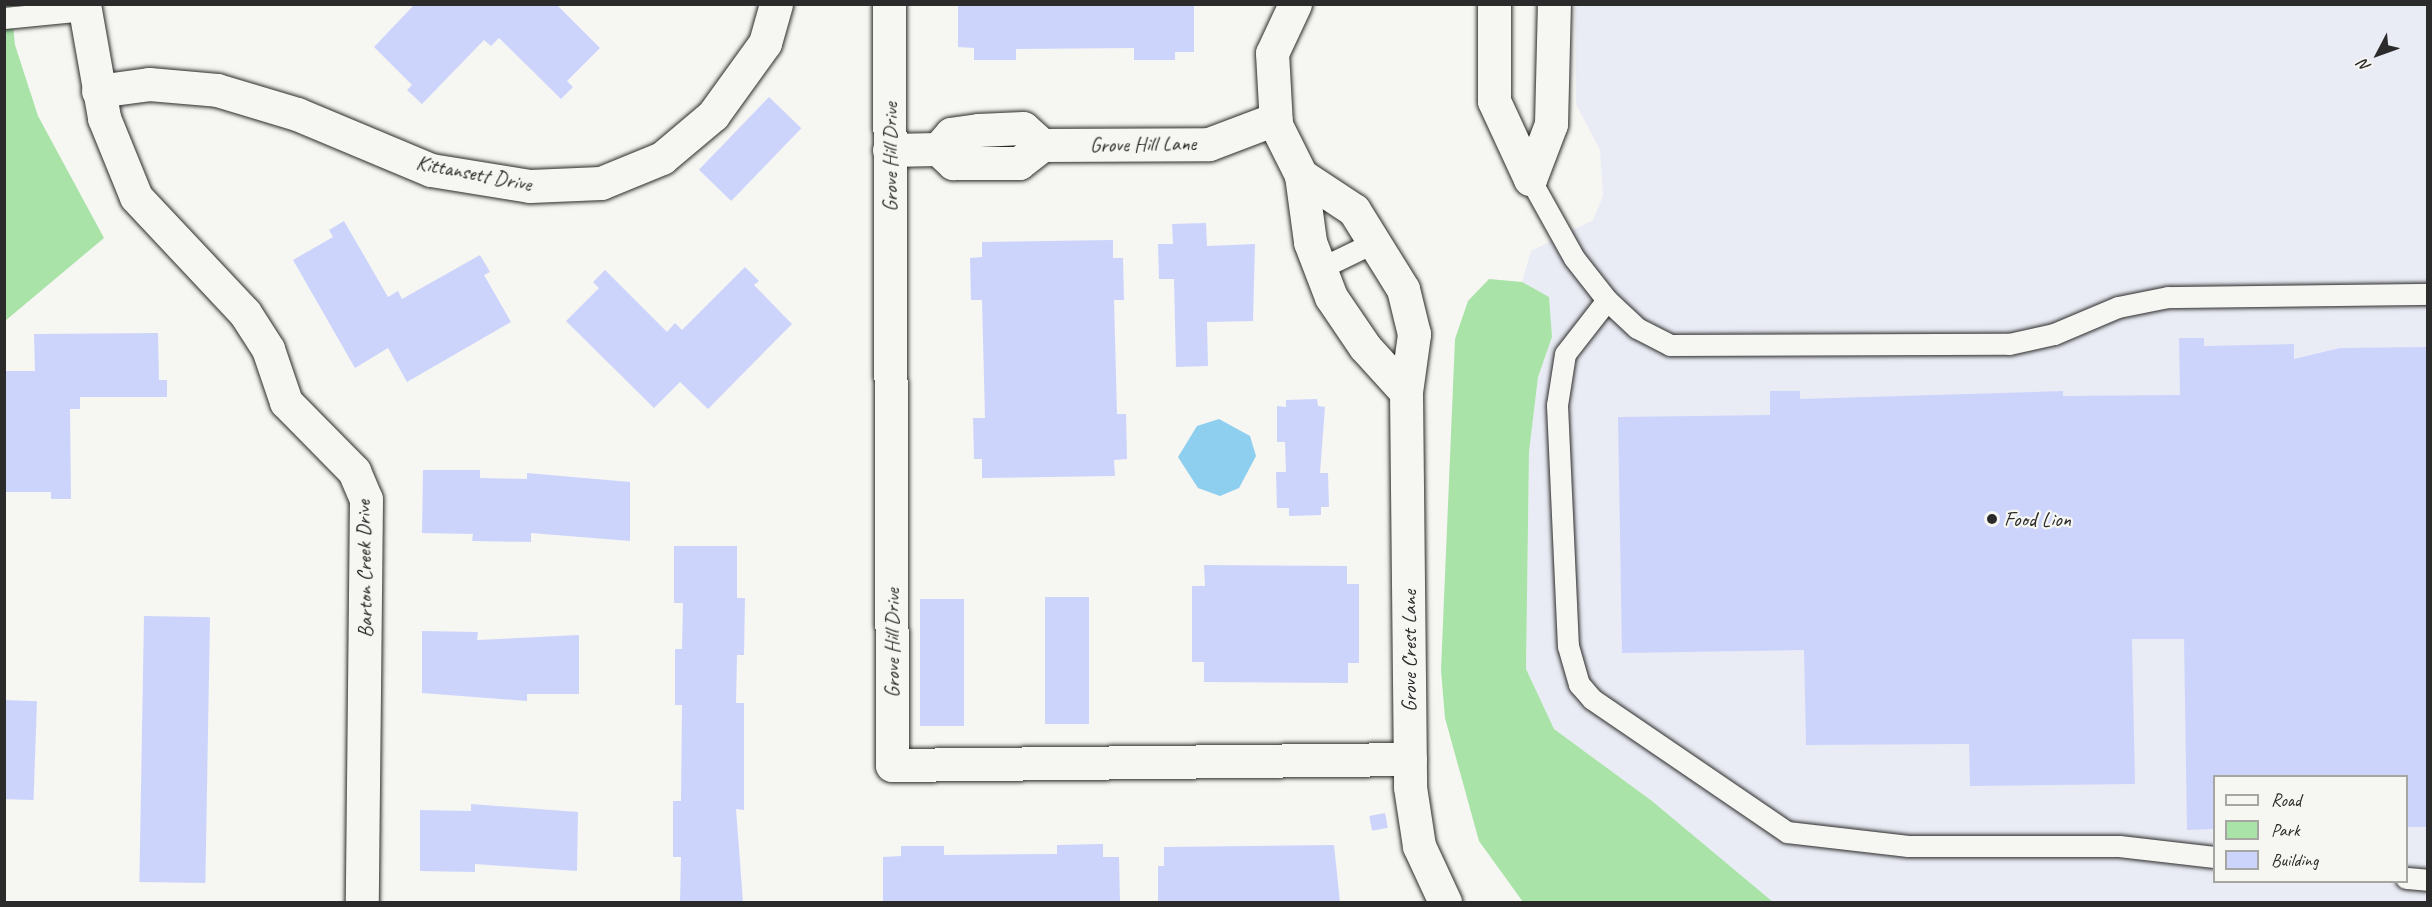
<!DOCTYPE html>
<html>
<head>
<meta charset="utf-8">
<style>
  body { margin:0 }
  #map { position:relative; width:2432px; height:907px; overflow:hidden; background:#f6f6f2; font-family:Caveat,sans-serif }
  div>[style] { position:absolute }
  .built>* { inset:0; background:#eaecf5 }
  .green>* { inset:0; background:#a9e3a8 }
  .water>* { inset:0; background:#8eceef }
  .building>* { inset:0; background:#cdd4fc; transform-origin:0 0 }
  .roads { filter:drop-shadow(0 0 2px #2b2b2b) drop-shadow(0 0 2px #2b2b2b) }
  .lane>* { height:21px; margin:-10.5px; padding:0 10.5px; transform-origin:10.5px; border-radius:10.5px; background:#f6f6f2 }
  .street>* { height:33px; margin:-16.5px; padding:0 16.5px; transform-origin:16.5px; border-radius:16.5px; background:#f6f6f2 }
  .dots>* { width:16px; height:16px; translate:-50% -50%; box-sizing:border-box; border:3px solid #f6f6f2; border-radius:50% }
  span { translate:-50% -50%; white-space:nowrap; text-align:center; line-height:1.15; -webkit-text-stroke:4.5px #f6f6f2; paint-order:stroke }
  .street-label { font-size:21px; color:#2b2b2b }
  .poi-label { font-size:21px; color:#2b2b2b }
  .left { translate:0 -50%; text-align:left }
  .frame { position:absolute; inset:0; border:6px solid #2b2b2b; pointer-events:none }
  .legend { position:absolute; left:2213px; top:775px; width:195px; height:108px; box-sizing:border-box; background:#f6f6f2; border:2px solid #a5a5a2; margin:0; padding:8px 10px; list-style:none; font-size:18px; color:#2b2b2b }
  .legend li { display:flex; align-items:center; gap:12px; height:30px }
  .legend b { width:30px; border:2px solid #a5a5a2 }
  .north { position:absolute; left:2348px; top:24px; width:60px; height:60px; -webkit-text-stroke:4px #f6f6f2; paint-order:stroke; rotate:229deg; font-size:16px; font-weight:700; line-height:24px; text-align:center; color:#2b2b2b }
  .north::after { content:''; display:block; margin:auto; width:21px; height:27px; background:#2b2b2b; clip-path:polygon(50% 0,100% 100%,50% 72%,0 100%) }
</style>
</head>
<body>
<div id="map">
  <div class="built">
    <i style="clip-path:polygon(evenodd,1575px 5px,2427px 5px,2427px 902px,1773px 902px,1652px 801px,1554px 729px,1526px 669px,1529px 452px,1538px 377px,1552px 337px,1522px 282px,1531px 251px,1593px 220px,1603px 196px,1600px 150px,1576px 104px,1575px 5px,2214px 776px,2406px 776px,2406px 882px,2214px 882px,2214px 776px)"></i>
  </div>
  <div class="green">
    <i style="clip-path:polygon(11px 4px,15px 45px,38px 116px,104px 238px,5px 321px,4px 5px)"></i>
    <i style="clip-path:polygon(1489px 279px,1522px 282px,1549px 297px,1552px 337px,1538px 377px,1529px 452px,1526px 669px,1554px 729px,1652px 801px,1773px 902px,1523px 902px,1479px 841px,1445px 718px,1441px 670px,1455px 339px,1468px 301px)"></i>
  </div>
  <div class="water">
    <i style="clip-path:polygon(1219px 419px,1250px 436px,1256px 456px,1239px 488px,1220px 496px,1198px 488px,1178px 457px,1197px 426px)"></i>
  </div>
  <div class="building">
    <i style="clip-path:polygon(415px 4px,556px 4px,600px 48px,567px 81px,573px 87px,561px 99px,499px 38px,491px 46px,484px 40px,422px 104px,407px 90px,412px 85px,374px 47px)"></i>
    <i style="clip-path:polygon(958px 4px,1194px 4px,1194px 52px,1175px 52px,1175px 60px,1134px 60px,1134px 48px,1016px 49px,1016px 60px,974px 60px,974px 48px,958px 47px)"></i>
    <i style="left:769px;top:97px;width:45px;height:101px;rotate:44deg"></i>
    <i style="clip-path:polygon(344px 221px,388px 297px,398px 291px,402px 299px,480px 255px,490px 272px,484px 275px,511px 322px,407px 382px,388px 348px,355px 368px,293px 260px,333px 237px,329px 230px)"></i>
    <i style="clip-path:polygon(1206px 223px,1207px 246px,1255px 244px,1253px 321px,1207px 322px,1208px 366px,1176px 367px,1174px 279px,1159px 279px,1158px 244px,1173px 244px,1172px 224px)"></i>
    <i style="clip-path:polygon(1113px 240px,1113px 258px,1123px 258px,1124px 300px,1114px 300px,1117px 414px,1126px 414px,1127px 459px,1114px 460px,1115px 476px,982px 478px,982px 459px,974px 459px,973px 418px,985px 418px,982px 300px,971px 300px,970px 258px,982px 257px,982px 242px)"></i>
    <i style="clip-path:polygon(745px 267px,759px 281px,754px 285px,792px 324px,708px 409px,680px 382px,654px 408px,566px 321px,599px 288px,593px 282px,605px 270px,667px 332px,675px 323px,682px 330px)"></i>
    <i style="clip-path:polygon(158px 333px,159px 380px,167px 380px,167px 397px,80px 397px,80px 409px,70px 409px,71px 499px,51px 499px,51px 492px,4px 492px,4px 371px,35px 371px,34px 334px)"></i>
    <i style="clip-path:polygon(2179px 338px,2204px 338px,2204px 346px,2294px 344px,2294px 359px,2340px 348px,2428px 347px,2428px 827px,2406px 827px,2406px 776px,2214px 776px,2214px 829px,2187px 830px,2184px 639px,2132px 639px,2135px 784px,1970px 786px,1969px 744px,1806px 745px,1804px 650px,1622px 653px,1618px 417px,1770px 415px,1770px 391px,1800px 391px,1800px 399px,2063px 391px,2063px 396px,2180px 395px)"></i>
    <i style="clip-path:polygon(1317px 399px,1318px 406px,1325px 407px,1320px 473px,1328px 473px,1329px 507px,1321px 507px,1321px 515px,1289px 516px,1289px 508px,1277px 508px,1276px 472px,1286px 472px,1285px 442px,1277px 442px,1277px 406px,1286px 407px,1286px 400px)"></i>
    <i style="clip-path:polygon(423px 470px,480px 470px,480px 478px,527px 479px,527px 473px,630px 482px,630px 541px,531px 533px,531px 542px,472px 541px,473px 534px,422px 533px)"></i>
    <i style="clip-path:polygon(674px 546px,737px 546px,737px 598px,745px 598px,744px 655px,737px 655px,736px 703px,744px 703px,744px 810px,736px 809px,743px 902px,680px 902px,681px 857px,673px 857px,673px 801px,681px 801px,682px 705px,675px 705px,675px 649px,682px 649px,683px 603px,674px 603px)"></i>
    <i style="clip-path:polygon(1204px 565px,1347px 566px,1347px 584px,1359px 584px,1359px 663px,1348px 663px,1348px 683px,1204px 682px,1204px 662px,1192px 662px,1192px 586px,1205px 586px)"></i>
    <i style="left:1045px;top:597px;width:44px;height:127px"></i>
    <i style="left:920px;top:599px;width:44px;height:127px"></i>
    <i style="left:144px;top:616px;width:66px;height:266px;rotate:1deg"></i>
    <i style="clip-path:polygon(422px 631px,478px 632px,477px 640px,579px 635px,579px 694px,527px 694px,527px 701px,422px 693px)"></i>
    <i style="left:4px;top:700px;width:33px;height:99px;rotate:2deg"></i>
    <i style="clip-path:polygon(471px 804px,578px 812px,577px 871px,475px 864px,475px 872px,420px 871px,420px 810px,471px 811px)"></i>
    <i style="left:1385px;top:813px;width:15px;height:16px;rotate:79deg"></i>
    <i style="clip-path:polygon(1103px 844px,1103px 857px,1119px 857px,1120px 902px,883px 902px,883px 857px,901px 856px,901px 846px,944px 846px,944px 855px,1057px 854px,1057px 845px)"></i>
    <i style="clip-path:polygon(1334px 845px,1340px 902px,1158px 902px,1158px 866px,1164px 866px,1164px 847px)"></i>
  </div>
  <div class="roads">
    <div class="lane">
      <i style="left:4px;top:18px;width:81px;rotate:-5.6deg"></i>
      <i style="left:1530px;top:179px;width:90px;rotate:60.9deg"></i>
      <i style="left:1574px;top:258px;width:53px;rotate:51.8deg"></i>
      <i style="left:1607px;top:300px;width:41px;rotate:43deg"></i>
      <i style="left:1637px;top:328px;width:37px;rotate:27deg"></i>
      <i style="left:1670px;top:345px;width:339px;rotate:-0.2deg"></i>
      <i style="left:2009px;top:344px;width:46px;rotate:-12.5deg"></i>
      <i style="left:2054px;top:334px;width:69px;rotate:-22.9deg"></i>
      <i style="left:2118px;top:307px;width:51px;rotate:-11.3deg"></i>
      <i style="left:2168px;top:297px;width:260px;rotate:-0.7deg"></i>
      <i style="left:1319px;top:269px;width:64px;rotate:-25.8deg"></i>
      <i style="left:1607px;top:300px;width:68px;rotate:127.9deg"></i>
      <i style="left:1565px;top:354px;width:52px;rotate:98.9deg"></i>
      <i style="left:1557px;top:405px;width:241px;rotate:87.4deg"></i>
      <i style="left:1568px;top:646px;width:40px;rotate:74deg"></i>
      <i style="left:1579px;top:684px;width:20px;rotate:49deg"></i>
      <i style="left:1592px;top:699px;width:236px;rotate:34.3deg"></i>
      <i style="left:1787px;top:832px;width:122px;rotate:6.6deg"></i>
      <i style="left:1908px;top:846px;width:211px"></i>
      <i style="left:2119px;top:846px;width:96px;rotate:6.6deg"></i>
      <i style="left:2406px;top:878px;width:22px;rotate:5deg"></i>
    </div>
    <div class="street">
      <i style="left:84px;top:4px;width:116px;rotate:80deg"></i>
      <i style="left:104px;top:118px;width:85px;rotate:67.9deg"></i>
      <i style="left:136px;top:197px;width:159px;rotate:46.8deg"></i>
      <i style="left:245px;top:313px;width:43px;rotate:57.4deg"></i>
      <i style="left:268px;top:349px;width:56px;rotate:71.2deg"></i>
      <i style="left:286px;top:402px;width:97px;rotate:45.4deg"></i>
      <i style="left:354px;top:471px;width:30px;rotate:67deg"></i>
      <i style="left:366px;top:499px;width:403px;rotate:90.6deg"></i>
      <i style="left:889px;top:4px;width:761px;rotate:89.77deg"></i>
      <i style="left:892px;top:765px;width:518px;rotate:-0.66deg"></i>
      <i style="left:1295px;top:4px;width:54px;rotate:115.1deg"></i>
      <i style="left:1272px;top:53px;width:72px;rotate:86.8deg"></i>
      <i style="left:1276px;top:125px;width:56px;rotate:63.4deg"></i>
      <i style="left:1301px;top:175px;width:68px;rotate:82.3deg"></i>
      <i style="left:1310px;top:242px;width:59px;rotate:69.1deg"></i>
      <i style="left:1331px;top:297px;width:60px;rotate:55.8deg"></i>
      <i style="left:1365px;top:347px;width:61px;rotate:47.7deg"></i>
      <i style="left:1406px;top:392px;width:59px;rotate:-82.1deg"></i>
      <i style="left:1414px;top:334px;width:46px;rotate:-103.7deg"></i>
      <i style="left:1403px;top:289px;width:93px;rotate:-121.8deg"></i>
      <i style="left:1354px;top:210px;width:64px;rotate:-146.6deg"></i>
      <i style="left:1494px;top:4px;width:97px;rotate:90deg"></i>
      <i style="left:1494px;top:101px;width:86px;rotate:65.2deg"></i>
      <i style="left:98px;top:91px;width:51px;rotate:-7.8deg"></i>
      <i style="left:149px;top:84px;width:68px;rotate:5deg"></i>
      <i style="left:217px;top:90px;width:84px;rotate:16.7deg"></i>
      <i style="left:297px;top:114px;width:145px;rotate:22.7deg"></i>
      <i style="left:431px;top:170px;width:100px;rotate:9.2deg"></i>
      <i style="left:530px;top:186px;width:71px;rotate:-2.4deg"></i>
      <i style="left:601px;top:183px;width:66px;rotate:-22.3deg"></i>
      <i style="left:662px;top:158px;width:67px;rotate:-40.1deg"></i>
      <i style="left:713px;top:115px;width:89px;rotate:-54.2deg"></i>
      <i style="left:765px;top:43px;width:41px;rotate:-74.2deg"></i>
      <i style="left:1042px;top:145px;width:167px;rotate:-0.3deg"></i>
      <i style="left:1209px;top:144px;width:71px;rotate:-20.7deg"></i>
      <i style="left:889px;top:150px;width:49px;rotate:-1.2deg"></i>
      <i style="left:938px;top:149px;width:21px;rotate:43deg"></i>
      <i style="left:953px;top:163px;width:66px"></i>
      <i style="left:1019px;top:163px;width:29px;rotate:-38deg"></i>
      <i style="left:1042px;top:145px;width:25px;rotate:-138deg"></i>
      <i style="left:1023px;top:128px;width:45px;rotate:177.5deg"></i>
      <i style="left:978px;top:130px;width:27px;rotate:172deg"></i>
      <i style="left:951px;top:134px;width:20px;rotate:131deg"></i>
      <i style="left:1530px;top:179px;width:59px;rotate:-69.1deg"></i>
      <i style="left:1551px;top:124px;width:120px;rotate:-88.6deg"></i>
      <i style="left:1406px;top:392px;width:395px;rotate:89.4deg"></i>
      <i style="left:1410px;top:787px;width:60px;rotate:81.3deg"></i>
      <i style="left:1419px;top:846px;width:62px;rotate:65.1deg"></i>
    </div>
  </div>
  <div class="dots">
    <i style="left:1992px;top:519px;background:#2b2b2b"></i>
  </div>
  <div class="street-label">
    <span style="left:1143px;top:144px;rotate:-1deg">Grove Hill Lane</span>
    <span style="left:890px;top:157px;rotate:-90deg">Grove Hill Drive</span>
    <span style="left:474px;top:173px;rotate:11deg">Kittansett Drive</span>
    <span style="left:364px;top:569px;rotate:-91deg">Barton Creek Drive</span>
    <span style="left:892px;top:643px;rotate:-90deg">Grove Hill Drive</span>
    <span style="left:1409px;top:651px;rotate:-90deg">Grove Crest Lane</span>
  </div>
  <div class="poi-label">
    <span class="left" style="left:2004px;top:519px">Food Lion</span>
  </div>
  <div class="frame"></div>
  <ul class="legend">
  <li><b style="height:8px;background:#f6f6f2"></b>Road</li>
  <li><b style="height:16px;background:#a9e3a8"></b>Park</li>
  <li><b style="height:16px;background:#cdd4fc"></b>Building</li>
  </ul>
  <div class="north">N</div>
</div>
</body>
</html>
